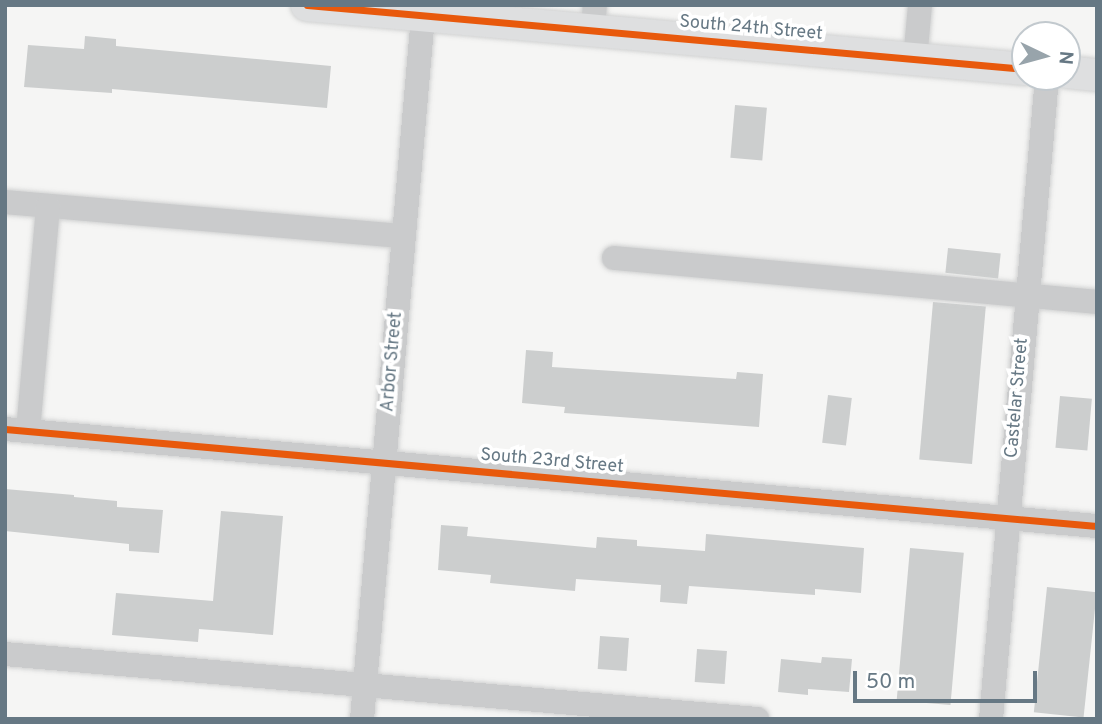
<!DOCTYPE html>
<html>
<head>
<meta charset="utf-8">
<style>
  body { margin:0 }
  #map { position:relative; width:1102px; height:724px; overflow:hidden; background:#f5f5f4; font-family:Overpass,sans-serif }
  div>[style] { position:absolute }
  .building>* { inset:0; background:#cccece; transform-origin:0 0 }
  .roads { filter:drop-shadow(0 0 2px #d1d2d2) drop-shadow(0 0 2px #d1d2d2) }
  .minor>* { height:24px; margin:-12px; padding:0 12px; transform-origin:12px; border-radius:12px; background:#cacbcc }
  .major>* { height:32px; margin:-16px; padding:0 16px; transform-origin:16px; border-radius:16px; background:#dedfe0 }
  .cycleway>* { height:7px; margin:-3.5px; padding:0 3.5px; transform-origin:3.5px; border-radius:3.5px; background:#e8590c }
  span { translate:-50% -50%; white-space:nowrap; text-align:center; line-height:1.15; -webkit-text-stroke:7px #fff; paint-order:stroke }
  .street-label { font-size:18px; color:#667884 }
  .frame { position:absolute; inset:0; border:7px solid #667884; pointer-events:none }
  .north { position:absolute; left:1011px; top:21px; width:70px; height:70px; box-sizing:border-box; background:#fff; border:2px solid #c2c9ce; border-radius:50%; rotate:95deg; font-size:19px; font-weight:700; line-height:28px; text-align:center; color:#667884 }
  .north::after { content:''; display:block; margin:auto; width:24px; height:32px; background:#98a4ab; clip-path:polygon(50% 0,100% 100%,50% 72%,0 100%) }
  .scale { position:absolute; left:853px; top:671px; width:184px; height:32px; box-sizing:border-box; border:4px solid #667884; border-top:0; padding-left:9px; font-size:21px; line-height:24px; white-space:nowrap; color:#667884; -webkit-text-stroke:5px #fff; paint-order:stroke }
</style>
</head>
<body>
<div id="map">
  <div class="building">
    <i style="clip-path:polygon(85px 36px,116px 39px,116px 46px,331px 66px,327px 108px,112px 89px,112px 93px,24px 87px,28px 45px,84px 49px)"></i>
    <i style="left:735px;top:105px;width:32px;height:53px;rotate:5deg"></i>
    <i style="left:948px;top:248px;width:53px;height:25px;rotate:6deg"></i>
    <i style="left:933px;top:302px;width:53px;height:158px;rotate:5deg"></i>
    <i style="clip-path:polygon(526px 350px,553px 352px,552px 367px,736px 379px,737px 372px,763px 374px,759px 427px,564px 413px,565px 407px,522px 403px)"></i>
    <i style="left:828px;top:395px;width:24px;height:48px;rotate:7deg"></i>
    <i style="left:1060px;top:396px;width:32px;height:52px;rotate:5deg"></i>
    <i style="clip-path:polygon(5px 489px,74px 495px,74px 497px,117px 501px,117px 507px,163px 510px,159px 553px,129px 551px,129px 544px,5px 531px)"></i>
    <i style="clip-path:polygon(221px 511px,283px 516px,273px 635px,199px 629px,198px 642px,112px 635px,116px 593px,213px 601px)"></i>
    <i style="clip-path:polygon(441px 525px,468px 527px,467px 536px,596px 548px,597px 537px,637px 540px,637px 546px,705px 551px,706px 534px,864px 548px,861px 593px,815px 589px,815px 595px,689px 586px,687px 604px,660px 602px,661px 585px,576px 579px,575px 591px,490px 583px,491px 575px,438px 570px)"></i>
    <i style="left:910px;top:548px;width:54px;height:153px;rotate:5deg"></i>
    <i style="left:1047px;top:587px;width:50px;height:126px;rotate:6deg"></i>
    <i style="left:600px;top:636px;width:29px;height:33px;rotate:4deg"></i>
    <i style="left:697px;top:649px;width:30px;height:33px;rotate:4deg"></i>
    <i style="clip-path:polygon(822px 657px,852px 659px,849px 692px,808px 689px,808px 695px,778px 692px,781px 659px,821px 663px)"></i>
  </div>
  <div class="roads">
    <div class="minor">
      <i style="left:593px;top:31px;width:26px;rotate:-86deg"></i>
      <i style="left:915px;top:60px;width:55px;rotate:-84.8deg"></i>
      <i style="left:5px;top:202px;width:400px;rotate:4.9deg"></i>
      <i style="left:614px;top:258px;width:485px;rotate:5.2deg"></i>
      <i style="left:5px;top:429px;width:1096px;rotate:5.08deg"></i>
      <i style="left:28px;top:431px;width:226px;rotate:-84.9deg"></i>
      <i style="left:5px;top:654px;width:755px;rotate:4.94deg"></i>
      <i style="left:362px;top:719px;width:717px;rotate:-85.04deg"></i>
      <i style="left:991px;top:719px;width:644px;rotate:-85.01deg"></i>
    </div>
    <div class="major">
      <i style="left:307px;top:5px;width:721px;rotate:5.09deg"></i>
      <i style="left:1067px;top:72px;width:30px;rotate:6deg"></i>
    </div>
  </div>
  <div class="cycleway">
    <i style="left:307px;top:5px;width:721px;rotate:5.09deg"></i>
    <i style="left:5px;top:429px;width:1096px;rotate:5.08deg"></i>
  </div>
  <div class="street-label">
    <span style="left:751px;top:29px;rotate:5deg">South 24th Street</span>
    <span style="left:393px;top:362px;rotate:-85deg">Arbor Street</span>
    <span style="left:1018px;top:398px;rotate:-85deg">Castelar Street</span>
    <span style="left:552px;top:462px;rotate:5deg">South 23rd Street</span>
  </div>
  <div class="frame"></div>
  <div class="north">N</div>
  <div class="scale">50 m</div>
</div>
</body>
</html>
